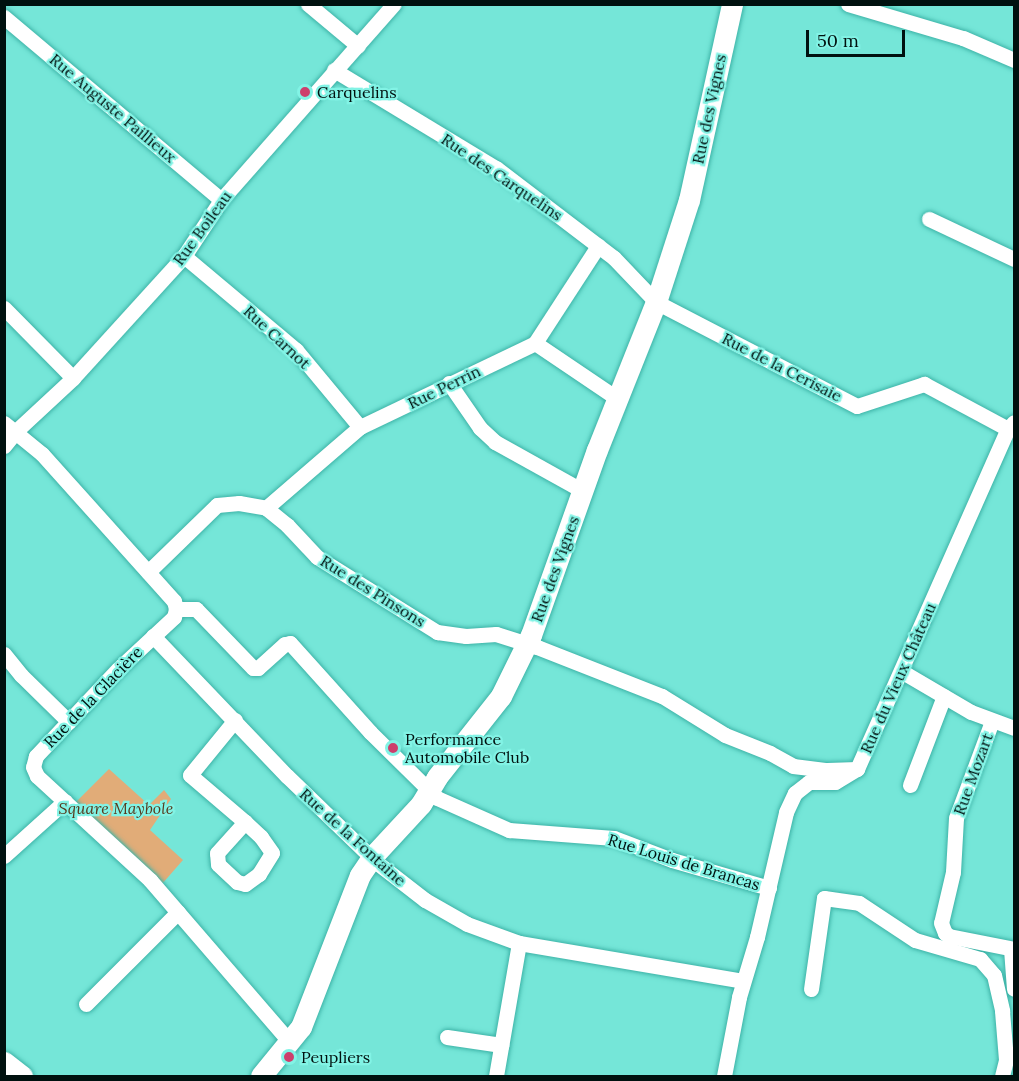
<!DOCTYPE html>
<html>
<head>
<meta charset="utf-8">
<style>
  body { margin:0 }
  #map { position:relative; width:1019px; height:1081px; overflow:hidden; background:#75e6d8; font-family:Lora,serif }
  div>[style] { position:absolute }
  .green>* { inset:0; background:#e1ac78 }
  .roads { filter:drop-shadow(0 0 2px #3db3a7) drop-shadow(0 0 2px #3db3a7) }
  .street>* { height:15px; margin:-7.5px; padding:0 7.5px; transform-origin:7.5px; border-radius:7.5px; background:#fff }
  .secondary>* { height:21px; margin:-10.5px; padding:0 10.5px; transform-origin:10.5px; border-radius:10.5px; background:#fff }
  .dots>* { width:16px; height:16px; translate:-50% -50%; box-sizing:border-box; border:3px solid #82f3e5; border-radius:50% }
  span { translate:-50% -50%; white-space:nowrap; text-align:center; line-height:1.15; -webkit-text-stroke:4.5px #82f3e5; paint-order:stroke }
  .poi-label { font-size:16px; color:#00110f }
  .left { translate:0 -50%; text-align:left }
  .street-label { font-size:16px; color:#00110f }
  .park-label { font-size:16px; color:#573a1d; font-style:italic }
  .frame { position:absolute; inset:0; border:6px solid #00110f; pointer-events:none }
  .scale { position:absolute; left:806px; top:30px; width:99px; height:27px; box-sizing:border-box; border:3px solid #00110f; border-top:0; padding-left:8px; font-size:18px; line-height:21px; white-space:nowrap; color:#00110f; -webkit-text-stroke:4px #82f3e5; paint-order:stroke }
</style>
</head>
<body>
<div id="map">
  <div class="green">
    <i style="clip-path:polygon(109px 769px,149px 805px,164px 790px,171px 799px,150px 830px,183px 860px,162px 884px,75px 803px)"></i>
  </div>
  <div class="roads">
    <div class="street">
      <i style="left:308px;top:4px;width:65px;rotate:40deg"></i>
      <i style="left:848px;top:4px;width:120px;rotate:16.5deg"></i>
      <i style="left:963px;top:38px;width:56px;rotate:23.3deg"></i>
      <i style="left:4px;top:17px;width:284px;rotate:40.1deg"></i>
      <i style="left:334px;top:70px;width:189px;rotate:31.2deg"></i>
      <i style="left:496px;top:168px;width:148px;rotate:37.3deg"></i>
      <i style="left:614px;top:258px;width:61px;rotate:46.3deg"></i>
      <i style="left:656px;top:302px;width:226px;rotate:27.4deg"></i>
      <i style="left:857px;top:406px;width:71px;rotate:-18.2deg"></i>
      <i style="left:924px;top:384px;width:95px;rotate:28.2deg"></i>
      <i style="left:929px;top:219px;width:94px;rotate:25.2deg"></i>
      <i style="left:184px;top:256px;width:146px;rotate:40deg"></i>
      <i style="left:296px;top:350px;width:100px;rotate:50.3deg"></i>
      <i style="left:4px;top:308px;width:98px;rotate:45.4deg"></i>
      <i style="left:535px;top:343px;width:100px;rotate:34deg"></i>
      <i style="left:449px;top:383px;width:55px;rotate:55.4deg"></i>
      <i style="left:480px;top:428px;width:21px;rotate:43deg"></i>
      <i style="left:495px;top:442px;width:101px;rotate:29.1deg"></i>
      <i style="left:4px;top:423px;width:49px;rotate:39.2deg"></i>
      <i style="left:42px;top:454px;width:198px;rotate:48.1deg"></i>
      <i style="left:174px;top:601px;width:8px;rotate:76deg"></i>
      <i style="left:176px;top:609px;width:8px;rotate:104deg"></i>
      <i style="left:174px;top:617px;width:76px;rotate:137.1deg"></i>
      <i style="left:118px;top:669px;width:120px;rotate:133.3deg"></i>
      <i style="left:36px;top:756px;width:11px;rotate:105deg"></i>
      <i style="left:33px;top:767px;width:10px;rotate:66deg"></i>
      <i style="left:37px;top:776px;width:154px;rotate:42.6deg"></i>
      <i style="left:150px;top:880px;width:213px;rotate:49.2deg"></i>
      <i style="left:4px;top:446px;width:19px;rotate:-51deg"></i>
      <i style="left:16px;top:431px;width:78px;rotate:-42.9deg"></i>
      <i style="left:73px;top:378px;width:165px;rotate:-47.7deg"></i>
      <i style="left:184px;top:256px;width:67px;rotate:-56.5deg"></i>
      <i style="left:221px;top:200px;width:261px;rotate:-48.6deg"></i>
      <i style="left:266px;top:508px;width:124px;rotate:-40.8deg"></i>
      <i style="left:360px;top:427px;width:194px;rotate:-25.6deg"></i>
      <i style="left:535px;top:343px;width:116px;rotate:-57deg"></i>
      <i style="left:148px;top:572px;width:96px;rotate:-44.2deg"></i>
      <i style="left:217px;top:505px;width:22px;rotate:-5deg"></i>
      <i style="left:239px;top:503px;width:27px;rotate:10deg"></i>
      <i style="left:266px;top:508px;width:27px;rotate:39deg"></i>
      <i style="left:287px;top:525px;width:44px;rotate:46.8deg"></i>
      <i style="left:317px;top:557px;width:142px;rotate:32deg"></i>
      <i style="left:437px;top:632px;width:29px;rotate:8deg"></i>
      <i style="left:466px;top:636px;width:30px;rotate:-4deg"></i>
      <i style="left:496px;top:634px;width:43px;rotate:17.6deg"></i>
      <i style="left:537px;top:647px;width:134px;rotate:21.4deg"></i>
      <i style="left:662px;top:696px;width:74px;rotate:31.8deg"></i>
      <i style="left:725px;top:735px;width:48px;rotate:21.8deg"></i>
      <i style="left:770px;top:753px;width:26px;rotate:29deg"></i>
      <i style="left:793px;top:766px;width:34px;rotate:7deg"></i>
      <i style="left:827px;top:770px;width:30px;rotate:-2deg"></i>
      <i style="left:176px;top:609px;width:20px"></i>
      <i style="left:196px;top:609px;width:82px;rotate:46deg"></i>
      <i style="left:253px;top:668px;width:5px"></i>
      <i style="left:258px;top:668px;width:36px;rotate:-42deg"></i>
      <i style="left:285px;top:644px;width:5px;rotate:-11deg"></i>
      <i style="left:290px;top:643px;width:120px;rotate:48deg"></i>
      <i style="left:370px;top:732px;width:94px;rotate:44.6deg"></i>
      <i style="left:437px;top:798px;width:79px;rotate:24deg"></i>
      <i style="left:509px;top:830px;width:105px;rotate:4.4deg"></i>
      <i style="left:614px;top:838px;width:62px;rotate:20.8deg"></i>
      <i style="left:672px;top:860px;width:101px;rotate:16.1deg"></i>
      <i style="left:153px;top:636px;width:194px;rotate:46.3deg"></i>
      <i style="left:287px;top:776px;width:124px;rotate:44deg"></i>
      <i style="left:376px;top:862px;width:62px;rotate:37.8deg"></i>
      <i style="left:425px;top:900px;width:48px;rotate:29.7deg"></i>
      <i style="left:467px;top:924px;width:55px;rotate:20.1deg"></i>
      <i style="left:519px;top:943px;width:227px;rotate:9.6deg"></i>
      <i style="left:4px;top:654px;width:27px;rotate:51deg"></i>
      <i style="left:21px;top:675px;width:67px;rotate:44.4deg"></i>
      <i style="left:901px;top:671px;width:81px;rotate:30.4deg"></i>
      <i style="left:971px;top:712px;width:46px;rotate:20.4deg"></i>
      <i style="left:235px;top:720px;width:71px;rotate:129.3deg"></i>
      <i style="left:190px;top:775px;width:72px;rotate:40.5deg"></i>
      <i style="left:245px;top:822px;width:22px;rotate:43deg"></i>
      <i style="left:261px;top:837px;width:19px;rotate:55deg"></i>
      <i style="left:272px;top:853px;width:25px;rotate:122deg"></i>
      <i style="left:259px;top:874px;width:17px;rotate:144deg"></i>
      <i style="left:245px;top:884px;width:8px;rotate:-166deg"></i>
      <i style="left:237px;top:882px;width:26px;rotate:-137deg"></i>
      <i style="left:218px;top:864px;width:11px;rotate:-95deg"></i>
      <i style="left:217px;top:853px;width:42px;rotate:-47.9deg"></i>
      <i style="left:992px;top:721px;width:103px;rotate:110.4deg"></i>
      <i style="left:956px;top:818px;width:54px;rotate:93.2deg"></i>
      <i style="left:953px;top:872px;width:52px;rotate:103.2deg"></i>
      <i style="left:941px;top:923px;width:11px;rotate:68deg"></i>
      <i style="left:945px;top:933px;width:5px;rotate:37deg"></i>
      <i style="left:949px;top:936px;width:66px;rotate:11.3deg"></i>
      <i style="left:910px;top:785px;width:95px;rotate:-69.1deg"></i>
      <i style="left:4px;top:856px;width:82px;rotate:-42deg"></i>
      <i style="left:1011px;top:949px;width:40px;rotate:85.7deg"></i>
      <i style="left:811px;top:989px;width:92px;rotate:-81.9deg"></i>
      <i style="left:824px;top:898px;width:35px;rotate:8deg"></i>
      <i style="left:859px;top:903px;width:67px;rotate:33.5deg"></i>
      <i style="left:915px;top:940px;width:68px;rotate:16.3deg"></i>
      <i style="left:980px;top:959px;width:21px;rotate:49deg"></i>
      <i style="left:994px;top:975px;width:37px;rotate:77deg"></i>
      <i style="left:1002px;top:1011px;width:49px;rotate:85.3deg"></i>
      <i style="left:1006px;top:1060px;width:16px;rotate:104deg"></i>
      <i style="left:86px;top:1004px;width:130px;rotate:-45deg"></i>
      <i style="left:447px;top:1037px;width:55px;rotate:8.4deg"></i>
      <i style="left:496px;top:1076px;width:135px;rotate:-80.2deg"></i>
      <i style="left:724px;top:1076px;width:80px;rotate:-79.2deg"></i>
      <i style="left:739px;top:997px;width:63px;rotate:-73.3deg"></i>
      <i style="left:757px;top:937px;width:128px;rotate:-76.9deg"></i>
      <i style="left:786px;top:812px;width:21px;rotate:-65deg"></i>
      <i style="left:795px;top:793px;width:18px;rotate:-38deg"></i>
      <i style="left:809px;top:782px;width:26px"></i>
      <i style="left:835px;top:782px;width:26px;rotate:-31deg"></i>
      <i style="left:857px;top:769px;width:372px;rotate:-66.1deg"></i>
      <i style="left:1008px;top:429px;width:9px;rotate:-49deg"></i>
    </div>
    <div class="secondary">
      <i style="left:4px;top:1062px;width:23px;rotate:38deg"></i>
      <i style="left:261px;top:1076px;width:63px;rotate:-50.8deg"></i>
      <i style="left:301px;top:1027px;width:163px;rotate:-68.8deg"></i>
      <i style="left:360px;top:875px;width:22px;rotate:-56deg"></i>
      <i style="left:372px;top:857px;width:72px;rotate:-47.2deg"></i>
      <i style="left:421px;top:804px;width:31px;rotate:-59deg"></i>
      <i style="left:437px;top:777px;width:103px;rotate:-51.7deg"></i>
      <i style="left:501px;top:696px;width:68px;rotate:-63.8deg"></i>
      <i style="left:531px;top:635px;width:196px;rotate:-70.4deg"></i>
      <i style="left:597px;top:450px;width:159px;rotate:-68.3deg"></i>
      <i style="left:656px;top:302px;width:107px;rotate:-72.1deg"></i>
      <i style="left:689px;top:200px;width:201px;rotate:-77.6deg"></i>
    </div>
  </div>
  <div class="dots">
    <i style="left:305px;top:92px;background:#cd3f6c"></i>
    <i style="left:393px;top:748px;background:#cd3f6c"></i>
    <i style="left:289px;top:1057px;background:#cd3f6c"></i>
  </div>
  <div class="poi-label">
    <span class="left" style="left:317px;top:92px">Carquelins</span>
    <span class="left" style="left:405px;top:748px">Performance<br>Automobile Club</span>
    <span class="left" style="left:301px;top:1057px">Peupliers</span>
  </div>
  <div class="street-label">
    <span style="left:113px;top:108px;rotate:40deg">Rue Auguste Paillieux</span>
    <span style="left:709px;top:109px;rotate:-78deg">Rue des Vignes</span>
    <span style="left:502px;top:177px;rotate:34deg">Rue des Carquelins</span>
    <span style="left:202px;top:228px;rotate:-54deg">Rue Boileau</span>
    <span style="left:277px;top:337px;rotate:43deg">Rue Carnot</span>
    <span style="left:782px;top:367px;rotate:27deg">Rue de la Cerisaie</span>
    <span style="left:444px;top:387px;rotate:-26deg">Rue Perrin</span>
    <span style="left:555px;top:569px;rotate:-70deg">Rue des Vignes</span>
    <span style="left:373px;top:591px;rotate:32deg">Rue des Pinsons</span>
    <span style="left:898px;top:678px;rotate:-66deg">Rue du Vieux Château</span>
    <span style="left:93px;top:697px;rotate:-46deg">Rue de la Glacière</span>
    <span style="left:973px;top:774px;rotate:-70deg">Rue Mozart</span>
    <span style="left:353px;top:837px;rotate:42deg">Rue de la Fontaine</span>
    <span style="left:684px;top:862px;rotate:17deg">Rue Louis de Brancas</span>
  </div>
  <div class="park-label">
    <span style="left:116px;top:808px">Square Maybole</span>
  </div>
  <div class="frame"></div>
  <div class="scale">50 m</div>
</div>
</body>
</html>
